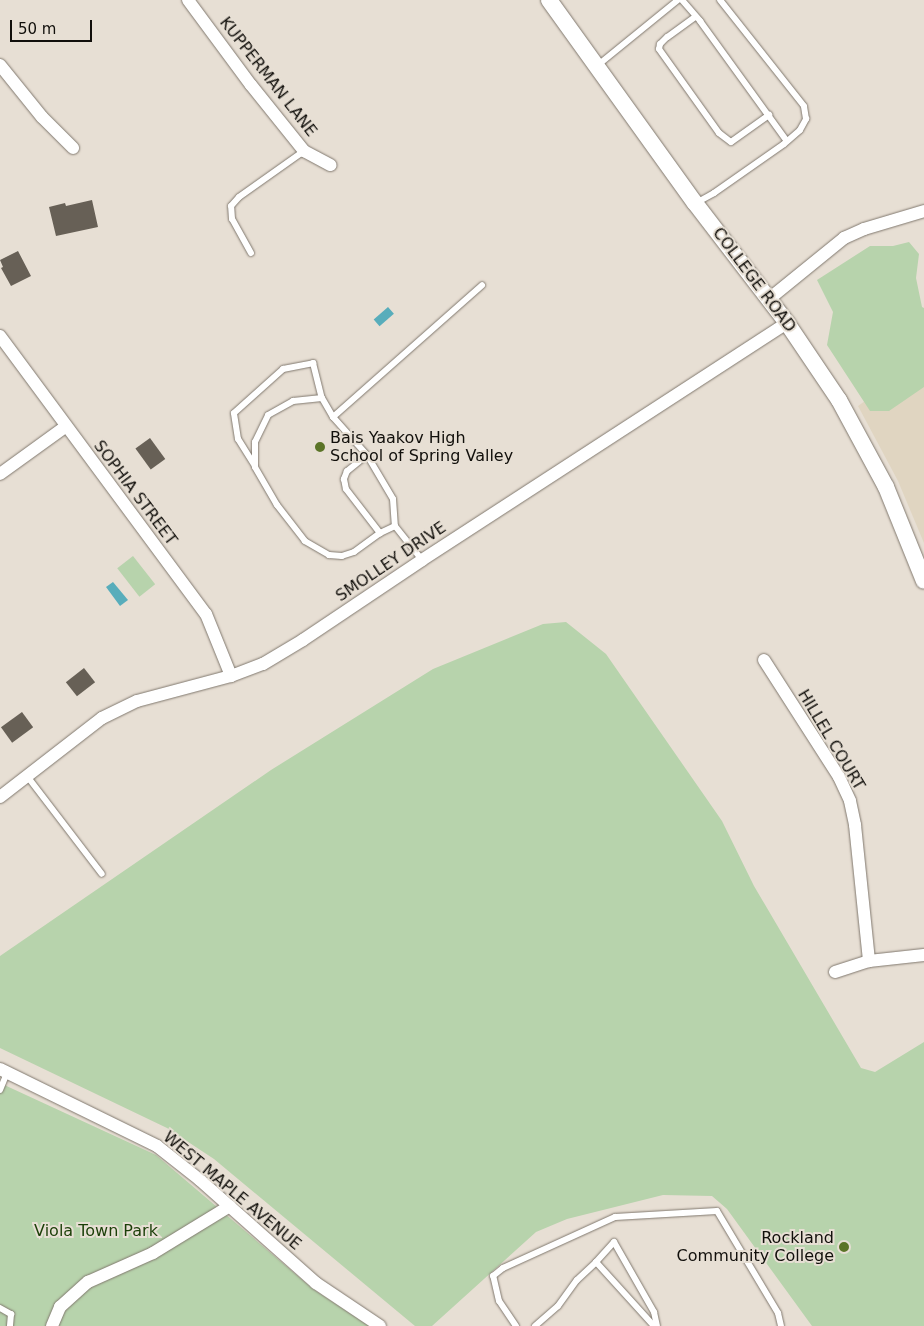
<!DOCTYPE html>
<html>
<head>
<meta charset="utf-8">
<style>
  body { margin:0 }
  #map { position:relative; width:924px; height:1326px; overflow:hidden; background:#e7dfd4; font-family:"DejaVu Sans",sans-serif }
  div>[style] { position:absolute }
  .education>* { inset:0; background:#e0d5c1 }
  .green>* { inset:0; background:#b7d3ac; transform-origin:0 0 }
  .water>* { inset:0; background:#58adbb; transform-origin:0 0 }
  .building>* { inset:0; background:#676056; transform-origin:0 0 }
  .roads { filter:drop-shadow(0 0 1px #80786e) drop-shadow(0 0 1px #80786e) }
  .service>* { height:6px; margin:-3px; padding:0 3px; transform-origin:3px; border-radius:3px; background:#fff }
  .minor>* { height:12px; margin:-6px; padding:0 6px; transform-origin:6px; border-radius:6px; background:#fff }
  .tertiary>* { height:16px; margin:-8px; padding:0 8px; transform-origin:8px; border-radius:8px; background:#fff }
  .dots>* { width:14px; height:14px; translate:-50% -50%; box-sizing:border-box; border:2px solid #e7dfd4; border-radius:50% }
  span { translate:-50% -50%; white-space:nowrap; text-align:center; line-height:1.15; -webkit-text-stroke:4px #e7dfd4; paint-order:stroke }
  .street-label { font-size:16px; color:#110f0b }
  .poi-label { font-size:16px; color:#110f0b }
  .left { translate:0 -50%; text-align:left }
  .right { translate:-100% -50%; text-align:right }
  .park-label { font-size:16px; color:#1b3f08 }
  .scale { position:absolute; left:10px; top:20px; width:82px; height:22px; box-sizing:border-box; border:2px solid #110f0b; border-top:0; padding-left:6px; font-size:15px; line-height:18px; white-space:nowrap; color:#110f0b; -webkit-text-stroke:4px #e7dfd4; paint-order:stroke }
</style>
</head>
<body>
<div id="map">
  <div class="education">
    <i style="clip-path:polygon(924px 359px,924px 543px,898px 481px,858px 406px)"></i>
  </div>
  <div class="green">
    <i style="clip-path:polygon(909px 242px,919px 254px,916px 278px,922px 307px,924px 308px,924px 387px,889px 411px,870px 411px,827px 345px,833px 312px,817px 280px,870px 246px,893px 246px)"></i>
    <i style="left:133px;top:556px;width:36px;height:20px;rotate:52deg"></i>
    <i style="clip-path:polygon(566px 622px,606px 654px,722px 821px,754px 886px,861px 1068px,875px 1072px,924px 1042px,924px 1326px,812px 1326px,727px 1209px,712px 1196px,663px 1195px,567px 1219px,536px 1232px,432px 1326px,415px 1326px,214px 1159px,167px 1128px,0 1048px,0 956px,271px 770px,433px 669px,543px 624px)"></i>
    <i style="clip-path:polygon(0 1083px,156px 1155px,313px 1289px,369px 1326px,0 1326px)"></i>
  </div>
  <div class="water">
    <i style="left:388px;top:307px;width:9px;height:19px;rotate:49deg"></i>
    <i style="clip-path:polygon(113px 582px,128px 600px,120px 606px,106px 587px)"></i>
  </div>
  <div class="building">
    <i style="clip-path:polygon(92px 200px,98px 227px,56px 236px,49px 207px,65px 203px,66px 206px)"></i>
    <i style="clip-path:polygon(18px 251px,31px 276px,11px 286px,1px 268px,3px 267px,0 260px)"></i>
    <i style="left:150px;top:438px;width:26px;height:18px;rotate:54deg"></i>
    <i style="left:84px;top:668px;width:18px;height:23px;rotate:52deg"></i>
    <i style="left:22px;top:712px;width:19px;height:26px;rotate:54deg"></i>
  </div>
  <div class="roads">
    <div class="service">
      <i style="left:682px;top:0;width:28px;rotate:49deg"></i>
      <i style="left:700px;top:21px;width:148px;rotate:54.1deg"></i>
      <i style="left:695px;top:17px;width:34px;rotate:144deg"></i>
      <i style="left:667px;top:37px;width:10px;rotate:135deg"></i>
      <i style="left:660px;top:44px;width:5px;rotate:101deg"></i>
      <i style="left:659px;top:49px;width:103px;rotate:54.5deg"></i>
      <i style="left:719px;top:133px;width:15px;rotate:37deg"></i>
      <i style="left:731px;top:142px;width:47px;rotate:-35.4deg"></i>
      <i style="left:598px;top:65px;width:103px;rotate:-39.1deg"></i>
      <i style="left:696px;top:203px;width:21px;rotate:-29deg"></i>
      <i style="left:714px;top:193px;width:85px;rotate:-35deg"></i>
      <i style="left:784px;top:144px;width:21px;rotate:-41deg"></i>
      <i style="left:800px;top:130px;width:13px;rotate:-61deg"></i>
      <i style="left:806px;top:119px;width:13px;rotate:-99deg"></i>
      <i style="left:804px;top:106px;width:135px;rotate:-128.4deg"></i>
      <i style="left:251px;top:253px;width:39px;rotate:-119deg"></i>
      <i style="left:232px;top:219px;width:13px;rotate:-94deg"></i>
      <i style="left:231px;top:206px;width:12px;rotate:-48deg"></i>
      <i style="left:239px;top:197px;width:80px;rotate:-35.3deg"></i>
      <i style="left:333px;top:417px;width:199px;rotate:-41.5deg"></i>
      <i style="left:367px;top:455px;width:26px;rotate:141deg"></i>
      <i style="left:347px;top:471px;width:9px;rotate:111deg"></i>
      <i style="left:344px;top:479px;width:10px;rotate:79deg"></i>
      <i style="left:346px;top:489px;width:56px;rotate:52.3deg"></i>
      <i style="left:255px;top:466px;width:32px;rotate:-122deg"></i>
      <i style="left:238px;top:439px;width:26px;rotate:-99deg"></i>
      <i style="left:234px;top:413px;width:66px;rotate:-41.9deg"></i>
      <i style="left:283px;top:369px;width:31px;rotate:-11deg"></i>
      <i style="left:313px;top:363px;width:36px;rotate:76deg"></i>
      <i style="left:395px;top:526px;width:17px;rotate:155deg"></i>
      <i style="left:380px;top:533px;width:32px;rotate:144deg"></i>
      <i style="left:354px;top:552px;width:13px;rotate:162deg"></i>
      <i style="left:342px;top:556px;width:13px;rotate:-176deg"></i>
      <i style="left:329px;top:555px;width:28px;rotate:-150deg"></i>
      <i style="left:305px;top:541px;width:46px;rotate:-127.9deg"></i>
      <i style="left:277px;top:505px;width:44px;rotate:-120.1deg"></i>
      <i style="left:255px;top:467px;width:25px;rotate:-90deg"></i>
      <i style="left:255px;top:442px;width:30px;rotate:-64deg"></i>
      <i style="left:268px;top:415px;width:29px;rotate:-29deg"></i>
      <i style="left:293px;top:401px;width:29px;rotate:-6deg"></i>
      <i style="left:322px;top:398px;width:22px;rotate:60deg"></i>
      <i style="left:333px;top:417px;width:51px;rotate:48.2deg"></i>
      <i style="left:367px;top:455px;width:51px;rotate:59.4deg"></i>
      <i style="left:393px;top:499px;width:27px;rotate:86deg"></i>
      <i style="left:395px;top:526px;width:43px;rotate:51.5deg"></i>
      <i style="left:27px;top:776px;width:123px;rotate:52.6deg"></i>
      <i style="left:0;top:1090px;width:18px;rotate:-68deg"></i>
      <i style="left:596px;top:1262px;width:27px;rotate:-48deg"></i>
      <i style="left:614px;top:1242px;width:81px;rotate:60.3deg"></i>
      <i style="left:654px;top:1312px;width:14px;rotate:78deg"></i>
      <i style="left:0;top:1308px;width:13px;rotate:29deg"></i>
      <i style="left:11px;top:1314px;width:12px;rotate:95deg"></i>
      <i style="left:516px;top:1326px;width:30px;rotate:-124deg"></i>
      <i style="left:499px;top:1301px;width:26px;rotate:-103deg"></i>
      <i style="left:493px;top:1276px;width:13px;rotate:-39deg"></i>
      <i style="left:503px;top:1268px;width:123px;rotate:-24.5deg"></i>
      <i style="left:615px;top:1217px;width:102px;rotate:-3.4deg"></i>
      <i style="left:717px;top:1211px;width:119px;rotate:59.1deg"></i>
      <i style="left:778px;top:1313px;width:13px;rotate:77deg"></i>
      <i style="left:535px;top:1326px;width:30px;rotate:-41deg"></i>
      <i style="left:558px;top:1306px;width:32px;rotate:-54deg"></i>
      <i style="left:577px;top:1280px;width:26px;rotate:-43deg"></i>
      <i style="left:596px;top:1262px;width:86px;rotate:47.8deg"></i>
    </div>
    <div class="minor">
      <i style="left:188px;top:0;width:106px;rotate:53.5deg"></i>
      <i style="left:251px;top:85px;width:85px;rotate:51.2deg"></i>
      <i style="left:304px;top:151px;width:30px;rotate:28deg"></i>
      <i style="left:0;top:65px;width:67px;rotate:51.1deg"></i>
      <i style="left:42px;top:117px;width:44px;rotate:45deg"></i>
      <i style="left:769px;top:299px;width:97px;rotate:-39.1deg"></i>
      <i style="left:844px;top:238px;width:22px;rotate:-24deg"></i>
      <i style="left:864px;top:229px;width:63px;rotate:-16.7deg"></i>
      <i style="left:0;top:336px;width:346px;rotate:53.5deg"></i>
      <i style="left:206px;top:614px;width:67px;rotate:68deg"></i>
      <i style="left:0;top:474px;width:80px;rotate:-35.9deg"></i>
      <i style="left:764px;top:660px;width:139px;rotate:57.3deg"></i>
      <i style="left:839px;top:777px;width:26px;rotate:65deg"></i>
      <i style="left:850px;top:801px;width:25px;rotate:78deg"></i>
      <i style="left:855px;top:825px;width:137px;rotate:84.1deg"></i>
      <i style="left:0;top:797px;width:129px;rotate:-37.8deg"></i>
      <i style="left:102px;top:718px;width:39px;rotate:-26deg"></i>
      <i style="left:137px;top:701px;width:97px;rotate:-14.9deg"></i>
      <i style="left:231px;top:676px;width:34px;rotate:-21deg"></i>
      <i style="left:263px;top:664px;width:47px;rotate:-31deg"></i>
      <i style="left:303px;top:640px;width:143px;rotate:-33.9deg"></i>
      <i style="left:422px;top:560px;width:435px;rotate:-33deg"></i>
      <i style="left:835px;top:972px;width:36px;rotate:-18deg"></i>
      <i style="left:869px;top:961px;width:55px;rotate:-6.2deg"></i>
      <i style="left:0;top:1069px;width:175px;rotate:26.1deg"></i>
      <i style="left:157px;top:1146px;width:55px;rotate:38.3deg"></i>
      <i style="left:200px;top:1180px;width:155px;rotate:41.6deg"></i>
      <i style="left:316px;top:1283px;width:77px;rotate:33.9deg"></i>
      <i style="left:52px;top:1326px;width:21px;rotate:-67deg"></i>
      <i style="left:60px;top:1307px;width:38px;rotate:-42deg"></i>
      <i style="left:88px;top:1282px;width:71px;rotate:-24deg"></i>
      <i style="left:153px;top:1253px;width:90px;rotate:-31.4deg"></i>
    </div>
    <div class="tertiary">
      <i style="left:549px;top:0;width:250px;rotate:54.3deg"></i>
      <i style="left:695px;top:203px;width:151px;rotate:52.5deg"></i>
      <i style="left:787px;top:323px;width:93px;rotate:56deg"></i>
      <i style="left:839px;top:400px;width:99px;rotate:61.6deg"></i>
      <i style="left:886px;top:487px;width:101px;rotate:68deg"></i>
    </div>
  </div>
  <div class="dots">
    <i style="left:320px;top:447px;background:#5b7427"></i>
    <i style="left:844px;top:1247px;background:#5b7427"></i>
  </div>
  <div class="street-label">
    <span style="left:268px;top:77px;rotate:52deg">KUPPERMAN LANE</span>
    <span style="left:754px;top:280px;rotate:53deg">COLLEGE ROAD</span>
    <span style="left:135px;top:493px;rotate:53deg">SOPHIA STREET</span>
    <span style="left:391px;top:562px;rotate:-34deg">SMOLLEY DRIVE</span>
    <span style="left:831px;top:740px;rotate:59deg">HILLEL COURT</span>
    <span style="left:232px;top:1191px;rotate:40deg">WEST MAPLE AVENUE</span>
  </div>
  <div class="poi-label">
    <span class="left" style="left:330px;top:447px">Bais Yaakov High<br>School of Spring Valley</span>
    <span class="right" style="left:834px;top:1247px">Rockland<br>Community College</span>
  </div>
  <div class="park-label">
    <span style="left:96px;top:1231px">Viola Town Park</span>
  </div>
  <div class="scale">50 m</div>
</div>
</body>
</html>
